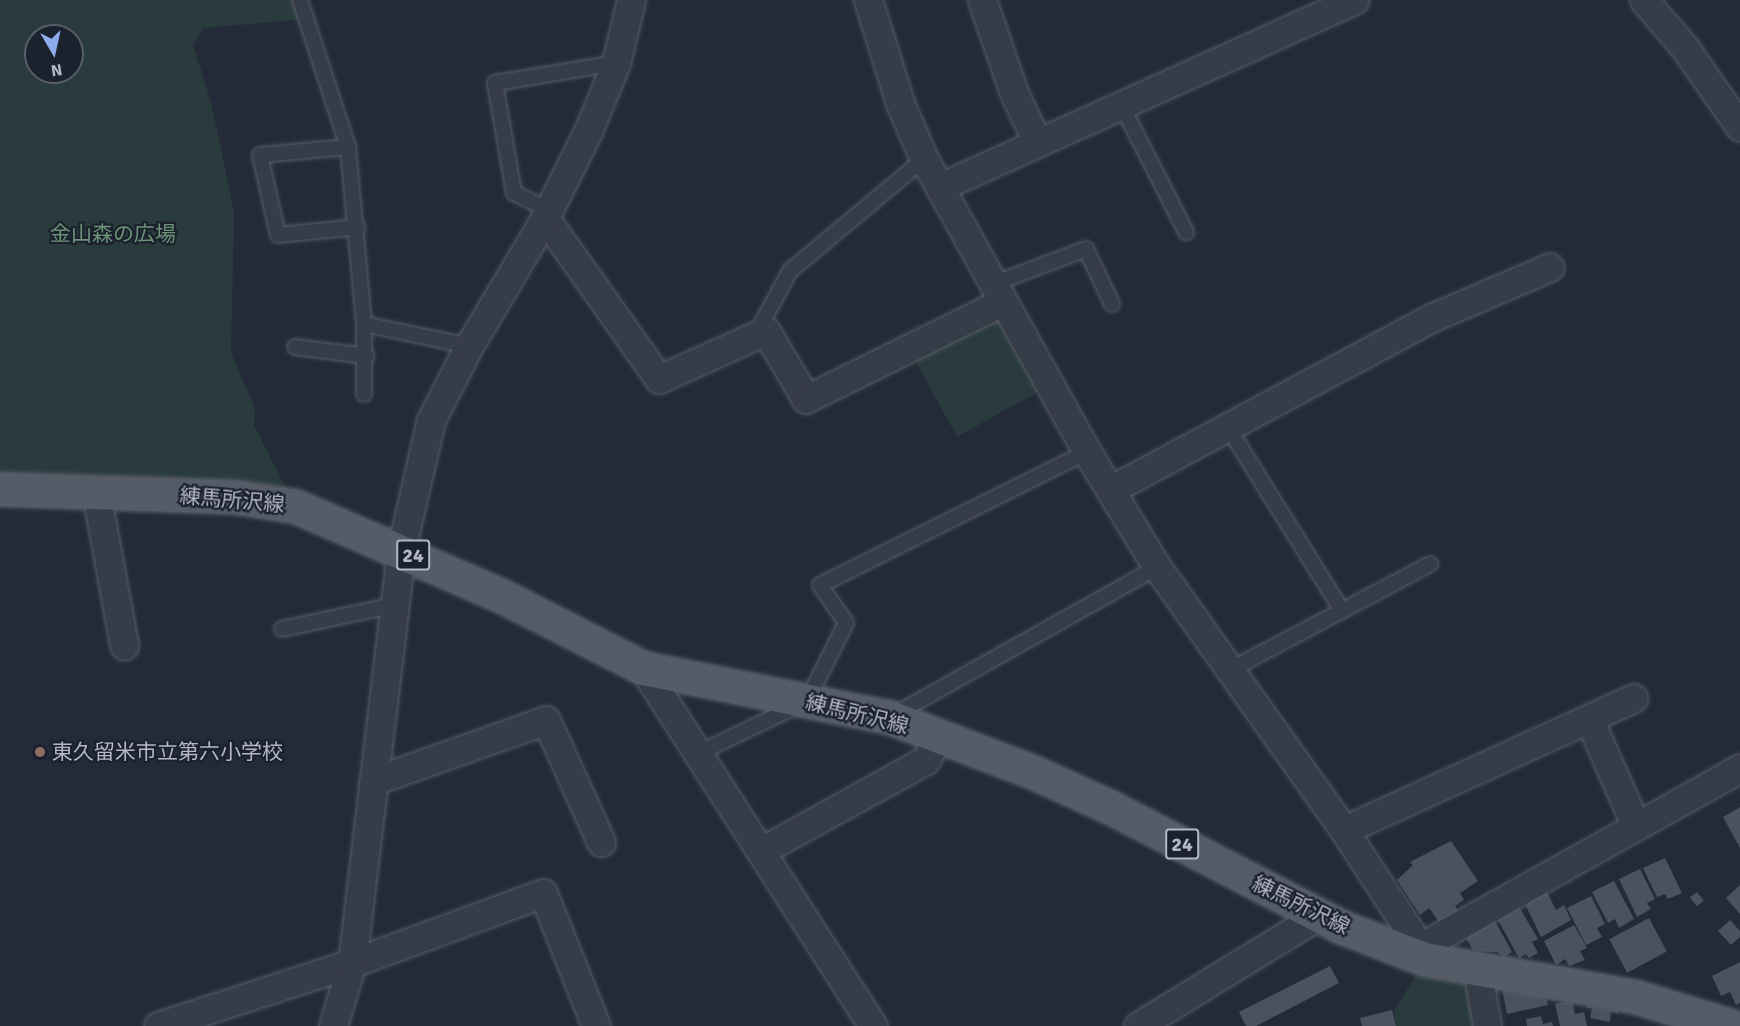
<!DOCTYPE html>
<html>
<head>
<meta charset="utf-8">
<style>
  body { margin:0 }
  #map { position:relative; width:1740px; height:1026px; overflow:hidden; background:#242b38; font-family:Signika,"Noto Sans JP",sans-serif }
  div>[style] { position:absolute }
  .green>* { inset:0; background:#2a3b3d; transform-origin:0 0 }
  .building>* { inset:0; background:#4a5160; transform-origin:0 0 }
  .roads { filter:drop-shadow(0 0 2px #555b66) drop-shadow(0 0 2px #555b66) }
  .service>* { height:14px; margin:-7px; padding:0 7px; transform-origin:7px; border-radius:7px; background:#373d48 }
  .minor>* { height:27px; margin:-13.5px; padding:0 13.5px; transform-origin:13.5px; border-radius:13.5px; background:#373d48 }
  .primary>* { height:33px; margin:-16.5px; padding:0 16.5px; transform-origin:16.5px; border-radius:16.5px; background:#555c68 }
  .dots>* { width:16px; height:16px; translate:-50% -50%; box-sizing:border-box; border:3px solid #1c222d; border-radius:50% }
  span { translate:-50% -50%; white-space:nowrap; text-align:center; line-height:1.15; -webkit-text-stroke:4.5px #1c222d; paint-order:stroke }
  .shield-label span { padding:2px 4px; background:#1c222d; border:2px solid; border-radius:4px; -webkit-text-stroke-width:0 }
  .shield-label { font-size:20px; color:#b2b8c4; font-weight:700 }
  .park-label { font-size:21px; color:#6c9378 }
  .street-label { font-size:21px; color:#b2b8c4 }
  .poi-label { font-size:21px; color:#b2b8c4 }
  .left { translate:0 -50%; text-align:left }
  .north { position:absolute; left:24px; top:24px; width:60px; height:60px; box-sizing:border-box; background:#1c222d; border:2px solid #585e69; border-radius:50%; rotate:171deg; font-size:16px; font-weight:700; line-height:24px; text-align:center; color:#b2b8c4 }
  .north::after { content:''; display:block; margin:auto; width:21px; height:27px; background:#8eabed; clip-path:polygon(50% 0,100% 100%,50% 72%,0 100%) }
</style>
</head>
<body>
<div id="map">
  <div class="green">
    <i style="clip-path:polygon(evenodd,0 0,300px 0,307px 19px,203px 28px,193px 45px,211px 102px,234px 212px,231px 353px,255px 408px,254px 425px,295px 506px,0 499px,0 0,36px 36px,72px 36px,72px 72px,36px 72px,36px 36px)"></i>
    <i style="left:1007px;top:304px;width:92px;height:108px;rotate:61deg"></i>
    <i style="clip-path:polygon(1423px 964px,1474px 971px,1483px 1026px,1396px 1026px,1394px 1011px)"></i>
  </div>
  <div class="building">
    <i style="clip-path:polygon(1740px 807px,1740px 848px,1723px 817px)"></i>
    <i style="clip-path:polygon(1451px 841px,1478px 881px,1460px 893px,1464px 900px,1455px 906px,1458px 910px,1439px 922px,1429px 908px,1420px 915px,1397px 880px,1413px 865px,1410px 862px)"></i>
    <i style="clip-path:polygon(1665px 858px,1682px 893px,1668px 899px,1665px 894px,1657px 897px,1643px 868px)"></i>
    <i style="clip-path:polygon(1640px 869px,1655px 899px,1647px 903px,1651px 909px,1637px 917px,1619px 879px)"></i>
    <i style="clip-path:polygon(1614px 881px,1634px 919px,1619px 928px,1615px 919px,1608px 923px,1592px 892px)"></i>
    <i style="clip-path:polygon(1740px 885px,1740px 914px,1726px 898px)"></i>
    <i style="clip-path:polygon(1547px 892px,1556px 910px,1564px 905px,1571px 920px,1541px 937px,1525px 904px)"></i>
    <i style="left:1697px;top:892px;width:11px;height:9px;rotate:52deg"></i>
    <i style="clip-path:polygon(1591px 896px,1605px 924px,1597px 928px,1602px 937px,1586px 945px,1567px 908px)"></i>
    <i style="clip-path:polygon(1518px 905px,1538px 939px,1532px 942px,1538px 953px,1529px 958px,1526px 954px,1519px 958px,1498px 920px,1498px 916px)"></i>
    <i style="left:1649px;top:918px;width:38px;height:45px;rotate:62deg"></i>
    <i style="clip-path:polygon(1494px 919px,1512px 952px,1504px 957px,1497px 952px,1473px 951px,1466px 938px)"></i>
    <i style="clip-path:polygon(1730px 920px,1740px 931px,1740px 937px,1731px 945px,1718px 931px)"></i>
    <i style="clip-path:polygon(1574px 925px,1587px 948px,1580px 951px,1585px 960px,1569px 966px,1565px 959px,1556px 965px,1544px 941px)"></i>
    <i style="clip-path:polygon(1740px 962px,1740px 1003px,1736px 1005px,1730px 992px,1721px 996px,1712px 976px)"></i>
    <i style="clip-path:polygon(1330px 966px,1339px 983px,1256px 1026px,1246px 1026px,1239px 1012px)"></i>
    <i style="clip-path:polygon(1544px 985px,1548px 1005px,1507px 1014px,1502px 989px)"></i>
    <i style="clip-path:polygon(1590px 993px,1620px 998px,1618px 1013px,1611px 1012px,1610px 1022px,1590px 1018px,1592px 1008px,1587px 1008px)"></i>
    <i style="clip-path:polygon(1572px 1000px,1575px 1014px,1584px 1012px,1587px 1026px,1560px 1026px,1555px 1004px)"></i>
    <i style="clip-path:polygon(1392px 1010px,1396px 1026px,1362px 1026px,1360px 1018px)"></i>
    <i style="clip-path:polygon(1541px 1016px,1543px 1024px,1552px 1022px,1553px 1026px,1527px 1026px,1526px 1019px)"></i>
  </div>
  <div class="roads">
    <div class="service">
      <i style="left:300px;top:0;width:155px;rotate:71.9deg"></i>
      <i style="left:348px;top:147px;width:178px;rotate:84.8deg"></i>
      <i style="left:364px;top:324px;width:107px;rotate:11.8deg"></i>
      <i style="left:1121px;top:104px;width:144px;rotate:63.1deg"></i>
      <i style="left:348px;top:147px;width:88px;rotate:174.8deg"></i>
      <i style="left:260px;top:155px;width:82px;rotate:77.3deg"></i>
      <i style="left:278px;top:235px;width:80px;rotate:-5.7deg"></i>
      <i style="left:549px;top:210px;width:39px;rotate:-154deg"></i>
      <i style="left:514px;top:193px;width:112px;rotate:-99.8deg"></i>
      <i style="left:495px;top:83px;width:123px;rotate:-9.4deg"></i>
      <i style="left:993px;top:284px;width:99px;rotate:-20.6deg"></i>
      <i style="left:1086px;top:249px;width:61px;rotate:64.7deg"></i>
      <i style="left:756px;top:334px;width:72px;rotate:-61.6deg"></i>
      <i style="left:790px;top:271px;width:175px;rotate:-39.9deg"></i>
      <i style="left:295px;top:347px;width:72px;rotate:7.2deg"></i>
      <i style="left:364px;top:394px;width:70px;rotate:-90deg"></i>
      <i style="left:1229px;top:429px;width:212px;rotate:58.1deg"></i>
      <i style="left:282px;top:629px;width:116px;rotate:-12deg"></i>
      <i style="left:1228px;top:671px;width:229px;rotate:-27.9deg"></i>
      <i style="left:892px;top:716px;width:304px;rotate:-29.3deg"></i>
      <i style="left:699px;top:753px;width:120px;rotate:-25.7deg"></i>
      <i style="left:807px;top:701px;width:87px;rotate:-63.4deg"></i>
      <i style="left:846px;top:623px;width:46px;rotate:-124.4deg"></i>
      <i style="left:820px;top:585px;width:298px;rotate:-26.5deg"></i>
    </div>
    <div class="minor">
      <i style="left:868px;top:0;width:108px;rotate:72.7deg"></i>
      <i style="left:900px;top:103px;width:61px;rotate:66.8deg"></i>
      <i style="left:924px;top:159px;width:335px;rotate:60.9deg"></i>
      <i style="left:1087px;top:452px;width:135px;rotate:58.7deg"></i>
      <i style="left:1157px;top:567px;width:323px;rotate:54.6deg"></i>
      <i style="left:1344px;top:830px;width:140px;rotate:57deg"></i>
      <i style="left:1420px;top:947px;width:13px;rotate:72deg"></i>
      <i style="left:982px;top:0;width:98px;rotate:71deg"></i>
      <i style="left:1014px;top:93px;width:53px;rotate:64.4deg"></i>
      <i style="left:1644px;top:0;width:63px;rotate:49.5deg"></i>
      <i style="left:1685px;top:48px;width:96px;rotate:55.2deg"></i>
      <i style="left:940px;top:187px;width:455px;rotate:-24.3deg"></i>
      <i style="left:545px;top:218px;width:197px;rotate:54.7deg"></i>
      <i style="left:659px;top:379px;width:117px;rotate:-24.2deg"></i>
      <i style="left:766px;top:331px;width:79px;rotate:59.5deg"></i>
      <i style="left:806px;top:399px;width:219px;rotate:-26.3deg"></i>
      <i style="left:1112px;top:489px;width:362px;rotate:-28.2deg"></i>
      <i style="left:1431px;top:318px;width:129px;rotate:-23.2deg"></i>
      <i style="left:96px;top:492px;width:156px;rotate:79.6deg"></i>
      <i style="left:643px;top:668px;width:426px;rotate:57.3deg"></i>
      <i style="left:1589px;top:719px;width:115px;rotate:66.3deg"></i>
      <i style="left:373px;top:781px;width:183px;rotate:-19.4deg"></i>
      <i style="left:546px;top:720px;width:134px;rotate:65.7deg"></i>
      <i style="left:1344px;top:830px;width:318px;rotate:-24.5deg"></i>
      <i style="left:761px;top:851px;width:188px;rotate:-28.9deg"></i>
      <i style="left:926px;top:760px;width:27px;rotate:-63deg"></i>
      <i style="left:1420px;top:947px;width:367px;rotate:-29.2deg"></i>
      <i style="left:1477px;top:967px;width:60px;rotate:80.4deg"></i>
      <i style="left:158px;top:1026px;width:204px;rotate:-18deg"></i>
      <i style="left:352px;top:963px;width:203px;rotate:-20.1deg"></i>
      <i style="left:543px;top:893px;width:143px;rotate:68.3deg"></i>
      <i style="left:333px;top:1026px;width:66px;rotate:-73.2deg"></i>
      <i style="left:352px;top:963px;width:416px;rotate:-83.2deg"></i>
      <i style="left:401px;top:550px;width:133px;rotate:-77deg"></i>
      <i style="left:431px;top:420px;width:83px;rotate:-62.8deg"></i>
      <i style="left:469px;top:346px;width:149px;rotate:-59.3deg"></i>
      <i style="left:545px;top:218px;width:99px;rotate:-63.7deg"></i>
      <i style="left:589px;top:129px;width:71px;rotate:-67.8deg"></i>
      <i style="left:616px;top:63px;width:65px;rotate:-76.6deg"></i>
      <i style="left:1138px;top:1026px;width:212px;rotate:-31.5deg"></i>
    </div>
    <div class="primary">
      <i style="left:0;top:489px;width:236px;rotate:1.9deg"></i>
      <i style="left:236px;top:497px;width:60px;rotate:8.7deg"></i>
      <i style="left:295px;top:506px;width:223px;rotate:23.5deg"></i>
      <i style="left:500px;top:595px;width:161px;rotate:27deg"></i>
      <i style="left:643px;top:668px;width:251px;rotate:11.3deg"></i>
      <i style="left:889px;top:717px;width:154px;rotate:20.9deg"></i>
      <i style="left:1033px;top:772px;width:87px;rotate:24.5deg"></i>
      <i style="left:1112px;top:808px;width:259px;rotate:27.4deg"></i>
      <i style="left:1342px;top:927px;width:88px;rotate:21.3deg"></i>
      <i style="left:1424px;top:959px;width:216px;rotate:10.1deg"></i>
      <i style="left:1637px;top:997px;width:98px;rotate:17.1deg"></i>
    </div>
  </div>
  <div class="dots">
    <i style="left:40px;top:752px;background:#8d6e63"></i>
  </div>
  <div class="shield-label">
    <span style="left:413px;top:555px">24</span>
    <span style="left:1182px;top:844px">24</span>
  </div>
  <div class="park-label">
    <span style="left:113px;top:234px">金山森の広場</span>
  </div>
  <div class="street-label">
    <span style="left:232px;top:500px;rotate:5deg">練馬所沢線</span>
    <span style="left:857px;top:714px;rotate:14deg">練馬所沢線</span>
    <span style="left:1301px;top:905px;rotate:26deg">練馬所沢線</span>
  </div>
  <div class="poi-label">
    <span class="left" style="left:52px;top:752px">東久留米市立第六小学校</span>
  </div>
  <div class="north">N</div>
</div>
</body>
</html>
